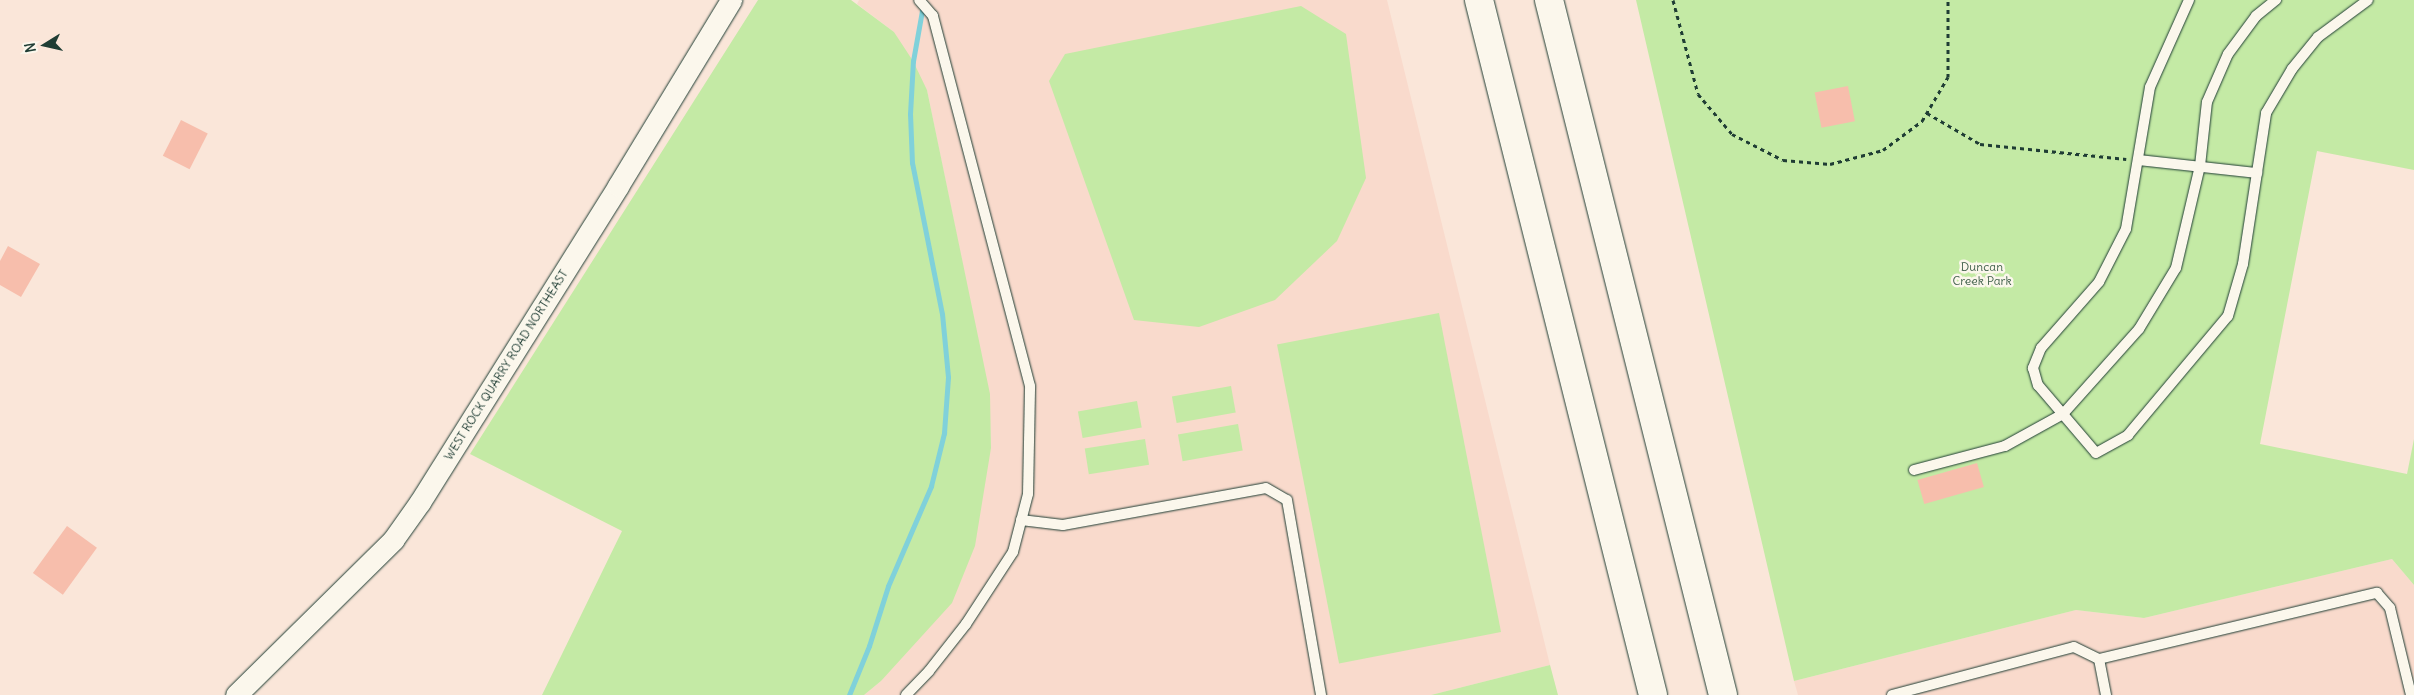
<!DOCTYPE html>
<html>
<head>
<meta charset="utf-8">
<style>
  body { margin:0 }
  #map { position:relative; width:2414px; height:695px; overflow:hidden; background:#fae6d9; font-family:Delius,sans-serif }
  div>[style] { position:absolute }
  .built>* { inset:0; background:#f9dacc }
  .green>* { inset:0; background:#c4eaa5; transform-origin:0 0 }
  .stream>* { height:5px; margin:-2.5px; padding:0 2.5px; transform-origin:2.5px; border-radius:2.5px; background:#80d1da }
  .building>* { inset:0; background:#f7beac; transform-origin:0 0 }
  .path>* { height:3px; margin-top:-1.5px; transform-origin:0; background:repeating-linear-gradient(90deg,#1f3d34 0 4px,transparent 0 8px) }
  .roads { filter:drop-shadow(0 0 1px #1f3d34) drop-shadow(0 0 1px #1f3d34) }
  .service>* { height:10px; margin:-5px; padding:0 5px; transform-origin:5px; border-radius:5px; background:#fbf7ec }
  .minor>* { height:21px; margin:-10.5px; padding:0 10.5px; transform-origin:10.5px; border-radius:10.5px; background:#fbf7ec }
  .motorway>* { height:28px; margin:-14px; padding:0 14px; transform-origin:14px; border-radius:14px; background:#fbf7ec }
  span { translate:-50% -50%; white-space:nowrap; text-align:center; line-height:1.15; -webkit-text-stroke:5px #fbf7ec; paint-order:stroke }
  .park-label { font-size:12px; color:#40604b }
  .street-label { font-size:12px; color:#1f3d34 }
  .north { position:absolute; left:20px; top:20px; width:50px; height:50px; -webkit-text-stroke:4px #fbf7ec; paint-order:stroke; rotate:260deg; font-size:14px; font-weight:700; line-height:20px; text-align:center; color:#1f3d34 }
  .north::after { content:''; display:block; margin:auto; width:18px; height:22px; background:#1f3d34; clip-path:polygon(50% 0,100% 100%,50% 72%,0 100%) }
</style>
</head>
<body>
<div id="map">
  <div class="built">
    <i style="clip-path:polygon(859px 0,1387px 0,1550px 665px,1431px 695px,864px 695px,881px 681px,991px 448px,989px 394px,927px 90px,894px 32px,857px 4px)"></i>
    <i style="clip-path:polygon(2392px 559px,2414px 585px,2414px 695px,1798px 695px,1794px 681px,2076px 610px,2144px 618px)"></i>
  </div>
  <div class="green">
    <i style="clip-path:polygon(758px 0,851px 0,894px 32px,913px 61px,927px 90px,990px 394px,991px 448px,975px 546px,952px 603px,881px 681px,864px 695px,542px 695px,622px 531px,470px 454px)"></i>
    <i style="clip-path:polygon(1636px 0,2414px 0,2414px 170px,2317px 151px,2260px 444px,2407px 474px,2414px 439px,2414px 585px,2392px 559px,2144px 618px,2076px 610px,1794px 681px)"></i>
    <i style="clip-path:polygon(1301px 6px,1346px 34px,1366px 178px,1337px 241px,1275px 300px,1199px 327px,1134px 320px,1049px 81px,1065px 54px)"></i>
    <i style="left:1439px;top:313px;width:325px;height:165px;rotate:79deg"></i>
    <i style="left:1231px;top:386px;width:27px;height:60px;rotate:80deg"></i>
    <i style="left:1137px;top:401px;width:27px;height:60px;rotate:80deg"></i>
    <i style="left:1238px;top:424px;width:27px;height:61px;rotate:80deg"></i>
    <i style="left:1145px;top:439px;width:26px;height:61px;rotate:81deg"></i>
    <i style="clip-path:polygon(1550px 665px,1558px 695px,1431px 695px)"></i>
  </div>
  <div class="stream">
    <i style="left:849px;top:695px;width:53px;rotate:-67.8deg"></i>
    <i style="left:869px;top:646px;width:63px;rotate:-72.4deg"></i>
    <i style="left:888px;top:586px;width:109px;rotate:-66.7deg"></i>
    <i style="left:931px;top:486px;width:55px;rotate:-76.2deg"></i>
    <i style="left:944px;top:433px;width:56px;rotate:-85.9deg"></i>
    <i style="left:948px;top:377px;width:63px;rotate:-95.4deg"></i>
    <i style="left:942px;top:314px;width:154px;rotate:-101.2deg"></i>
    <i style="left:912px;top:163px;width:49px;rotate:-92.3deg"></i>
    <i style="left:910px;top:114px;width:53px;rotate:-86.8deg"></i>
    <i style="left:913px;top:61px;width:57px;rotate:-79.9deg"></i>
  </div>
  <div class="building">
    <i style="left:1848px;top:86px;width:36px;height:34px;rotate:79deg"></i>
    <i style="left:181px;top:120px;width:30px;height:40px;rotate:27deg"></i>
    <i style="clip-path:polygon(8px 246px,40px 264px,21px 297px,0 285px,0 261px)"></i>
    <i style="left:1977px;top:463px;width:25px;height:62px;rotate:74deg"></i>
    <i style="left:67px;top:526px;width:37px;height:58px;rotate:36deg"></i>
  </div>
  <div class="path">
    <i style="left:1673px;top:0;width:97px;rotate:75.1deg"></i>
    <i style="left:1698px;top:94px;width:52px;rotate:49.6deg"></i>
    <i style="left:1732px;top:134px;width:57px;rotate:27deg"></i>
    <i style="left:1783px;top:160px;width:47px;rotate:4.9deg"></i>
    <i style="left:1830px;top:164px;width:55px;rotate:-14.8deg"></i>
    <i style="left:1883px;top:150px;width:49px;rotate:-36.6deg"></i>
    <i style="left:1922px;top:121px;width:51px;rotate:-59.4deg"></i>
    <i style="left:1948px;top:77px;width:77px;rotate:-90deg"></i>
    <i style="left:1927px;top:113px;width:61px;rotate:30.3deg"></i>
    <i style="left:1980px;top:144px;width:147px;rotate:5.9deg"></i>
  </div>
  <div class="roads">
    <div class="service">
      <i style="left:2189px;top:0;width:95px;rotate:114.1deg"></i>
      <i style="left:2150px;top:87px;width:144px;rotate:99.6deg"></i>
      <i style="left:2126px;top:229px;width:59px;rotate:117deg"></i>
      <i style="left:2099px;top:282px;width:88px;rotate:131.3deg"></i>
      <i style="left:2041px;top:348px;width:22px;rotate:112deg"></i>
      <i style="left:2033px;top:368px;width:18px;rotate:74deg"></i>
      <i style="left:2038px;top:385px;width:89px;rotate:49.5deg"></i>
      <i style="left:2096px;top:453px;width:37px;rotate:-29deg"></i>
      <i style="left:2128px;top:435px;width:155px;rotate:-50deg"></i>
      <i style="left:2228px;top:316px;width:54px;rotate:-73.9deg"></i>
      <i style="left:2243px;top:264px;width:153px;rotate:-81.3deg"></i>
      <i style="left:2266px;top:113px;width:51px;rotate:-59.4deg"></i>
      <i style="left:2292px;top:69px;width:41px;rotate:-50.9deg"></i>
      <i style="left:2318px;top:37px;width:62px;rotate:-36.5deg"></i>
      <i style="left:2139px;top:160px;width:119px;rotate:6.3deg"></i>
      <i style="left:1914px;top:470px;width:94px;rotate:-14.8deg"></i>
      <i style="left:2005px;top:446px;width:66px;rotate:-28.9deg"></i>
      <i style="left:2063px;top:414px;width:114px;rotate:-48.2deg"></i>
      <i style="left:2139px;top:329px;width:71px;rotate:-58.8deg"></i>
      <i style="left:2176px;top:268px;width:105px;rotate:-76.8deg"></i>
      <i style="left:2200px;top:166px;width:64px;rotate:-83.8deg"></i>
      <i style="left:2207px;top:102px;width:52px;rotate:-66.4deg"></i>
      <i style="left:2228px;top:54px;width:47px;rotate:-53.6deg"></i>
      <i style="left:2256px;top:16px;width:26px;rotate:-39deg"></i>
      <i style="left:1021px;top:520px;width:42px;rotate:6.8deg"></i>
      <i style="left:1063px;top:525px;width:206px;rotate:-10.3deg"></i>
      <i style="left:1266px;top:488px;width:24px;rotate:30deg"></i>
      <i style="left:1287px;top:500px;width:198px;rotate:80.1deg"></i>
      <i style="left:2099px;top:659px;width:37px;rotate:79deg"></i>
      <i style="left:906px;top:695px;width:33px;rotate:-46deg"></i>
      <i style="left:929px;top:671px;width:60px;rotate:-51.8deg"></i>
      <i style="left:966px;top:624px;width:86px;rotate:-56.9deg"></i>
      <i style="left:1013px;top:552px;width:60px;rotate:-75.5deg"></i>
      <i style="left:1028px;top:494px;width:108px;rotate:-88.9deg"></i>
      <i style="left:1030px;top:386px;width:383px;rotate:-104.7deg"></i>
      <i style="left:933px;top:16px;width:21px;rotate:-131deg"></i>
      <i style="left:1892px;top:695px;width:188px;rotate:-14.8deg"></i>
      <i style="left:2074px;top:647px;width:28px;rotate:26deg"></i>
      <i style="left:2099px;top:659px;width:286px;rotate:-13.4deg"></i>
      <i style="left:2377px;top:593px;width:20px;rotate:49deg"></i>
      <i style="left:2390px;top:608px;width:89px;rotate:76.4deg"></i>
    </div>
    <div class="minor">
      <i style="left:236px;top:695px;width:221px;rotate:-44.6deg"></i>
      <i style="left:393px;top:540px;width:47px;rotate:-54.6deg"></i>
      <i style="left:420px;top:502px;width:373px;rotate:-57.9deg"></i>
      <i style="left:618px;top:186px;width:218px;rotate:-58.7deg"></i>
    </div>
    <div class="motorway">
      <i style="left:1479px;top:0;width:716px;rotate:75.94deg"></i>
      <i style="left:1549px;top:0;width:716px;rotate:75.94deg"></i>
    </div>
  </div>
  <div class="park-label">
    <span style="left:1982px;top:274px">Duncan<br>Creek Park</span>
  </div>
  <div class="street-label">
    <span style="left:506px;top:365px;rotate:-58deg">WEST ROCK QUARRY ROAD NORTHEAST</span>
  </div>
  <div class="north">N</div>
</div>
</body>
</html>
